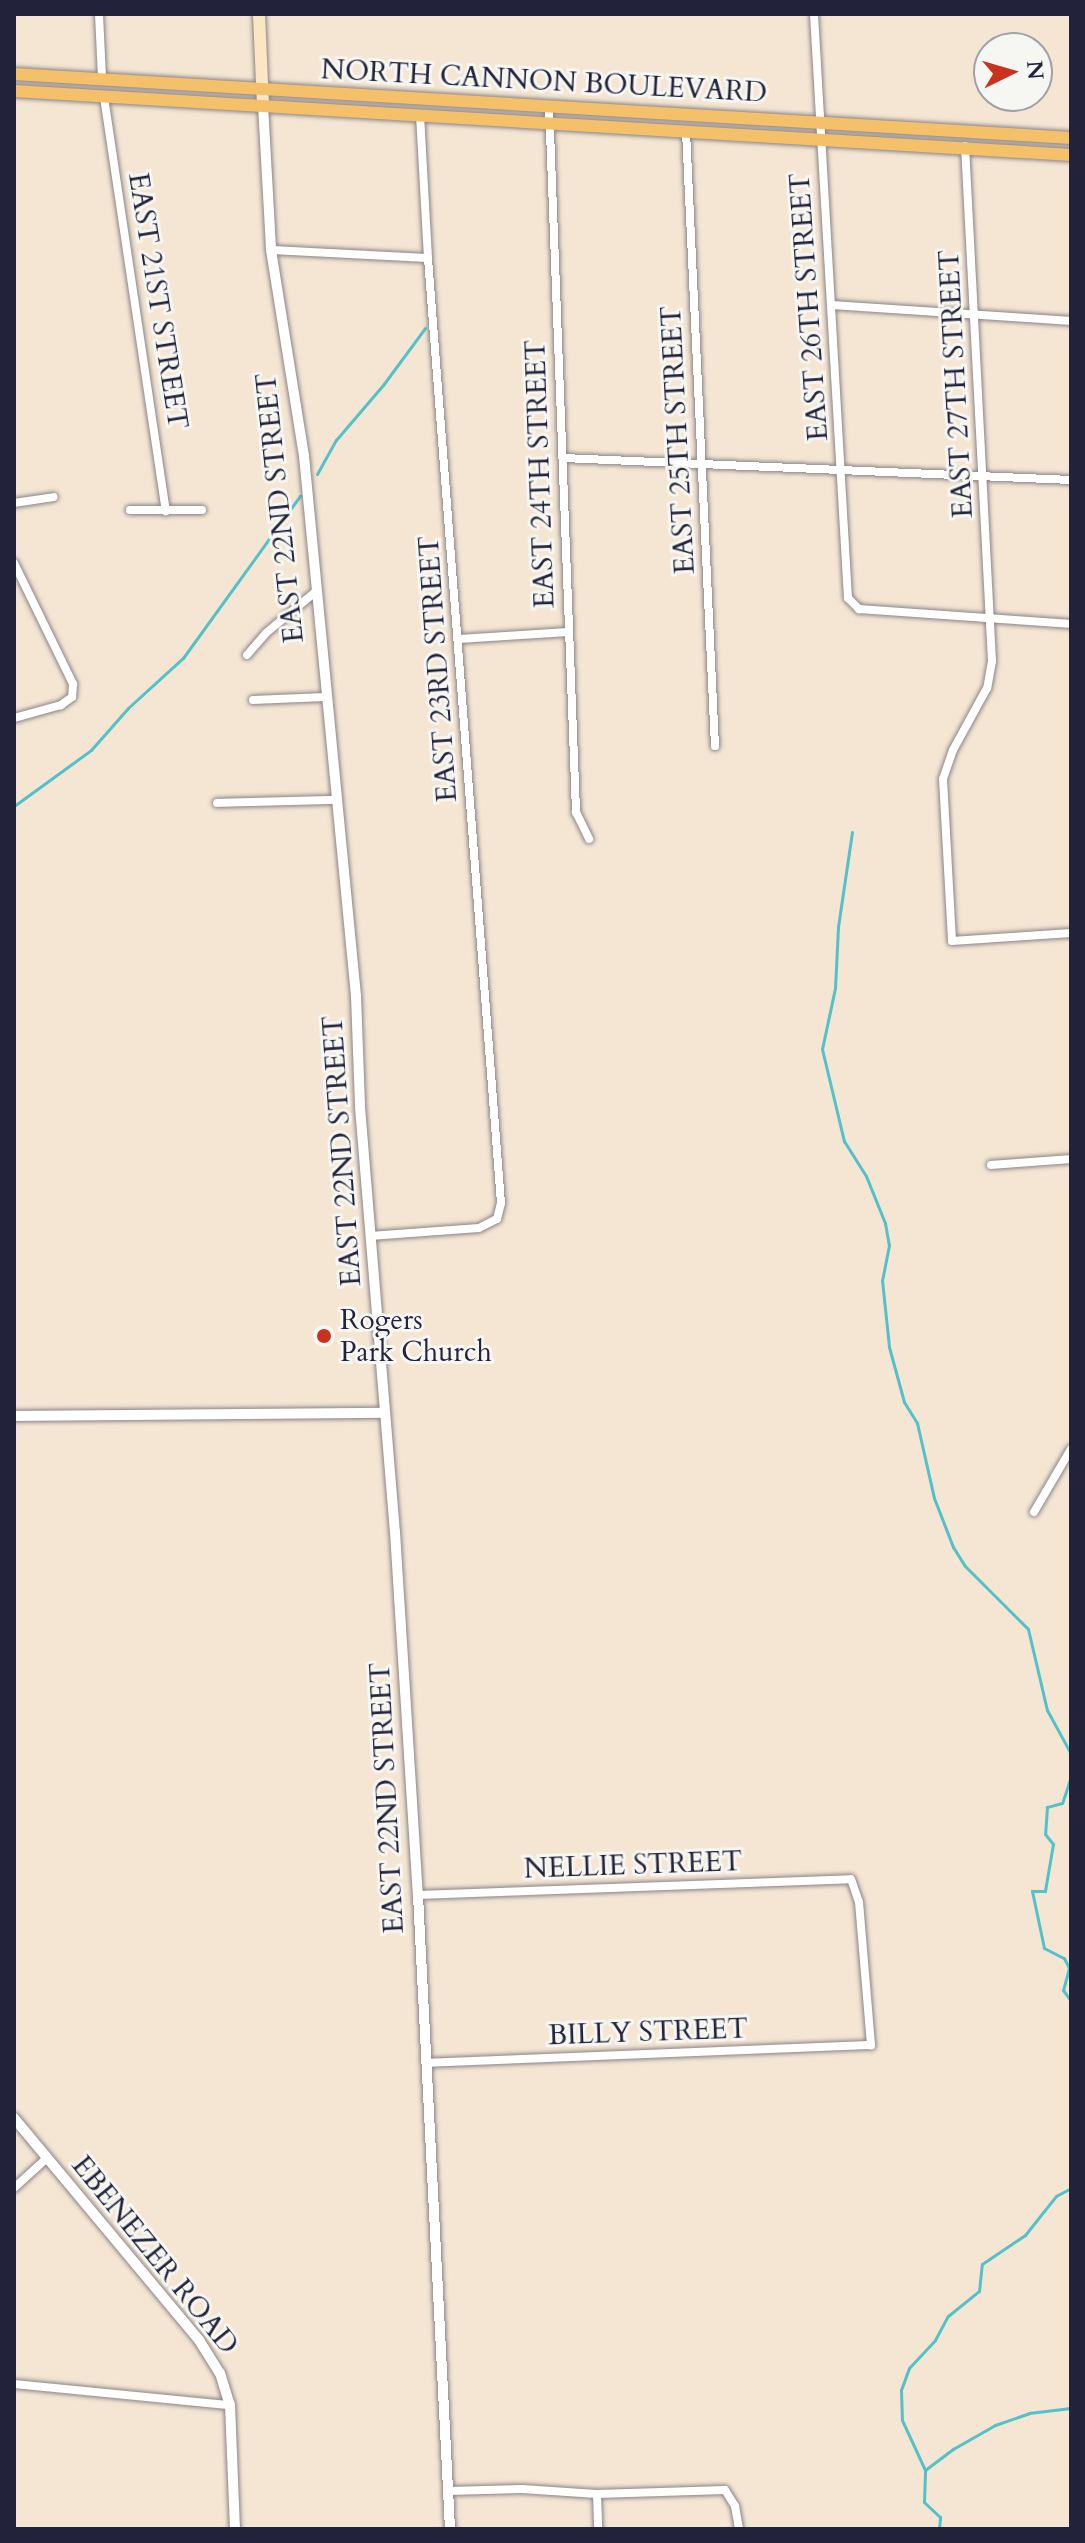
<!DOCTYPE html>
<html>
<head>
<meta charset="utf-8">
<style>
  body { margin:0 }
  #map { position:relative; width:1085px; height:2543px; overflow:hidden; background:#f4e6d3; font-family:Cardo,serif }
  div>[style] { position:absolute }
  .stream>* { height:3px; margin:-1.5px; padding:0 1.5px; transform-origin:1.5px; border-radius:1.5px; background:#53c1c9 }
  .roads { filter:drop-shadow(0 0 2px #8b8487) drop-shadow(0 0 2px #8b8487) }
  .minor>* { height:8px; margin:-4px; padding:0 4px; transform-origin:4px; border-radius:4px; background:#fff }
  .tertiary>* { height:10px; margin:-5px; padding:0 5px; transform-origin:5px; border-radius:5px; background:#fff }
  .secondary>* { height:12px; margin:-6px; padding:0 6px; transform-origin:6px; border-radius:6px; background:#fbe6c3 }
  .primary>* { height:12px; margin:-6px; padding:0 6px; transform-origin:6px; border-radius:6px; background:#f4c16a }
  .dots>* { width:22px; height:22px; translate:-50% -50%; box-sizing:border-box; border:4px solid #f6f6f2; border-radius:50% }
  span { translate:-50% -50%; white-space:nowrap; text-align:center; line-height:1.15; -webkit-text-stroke:6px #f6f6f2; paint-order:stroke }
  .street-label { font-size:28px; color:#22223b }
  .poi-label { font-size:28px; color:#22223b }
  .left { translate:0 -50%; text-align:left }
  .frame { position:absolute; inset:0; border:16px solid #22223b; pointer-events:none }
  .north { position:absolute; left:973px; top:32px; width:80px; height:80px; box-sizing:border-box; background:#f6f6f2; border:2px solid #a1a1a9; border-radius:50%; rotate:85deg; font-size:22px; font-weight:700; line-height:32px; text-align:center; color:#22223b }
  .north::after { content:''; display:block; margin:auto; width:28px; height:36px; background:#c8321e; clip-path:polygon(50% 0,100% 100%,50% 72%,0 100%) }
</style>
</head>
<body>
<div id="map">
  <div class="stream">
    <i style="left:317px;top:474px;width:39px;rotate:-61deg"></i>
    <i style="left:336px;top:440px;width:72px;rotate:-49.5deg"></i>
    <i style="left:383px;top:385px;width:71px;rotate:-53.6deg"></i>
    <i style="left:14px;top:806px;width:95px;rotate:-36deg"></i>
    <i style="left:91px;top:750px;width:56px;rotate:-48.6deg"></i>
    <i style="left:128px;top:708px;width:74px;rotate:-42.3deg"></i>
    <i style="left:183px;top:658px;width:200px;rotate:-54.2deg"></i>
    <i style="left:852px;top:832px;width:96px;rotate:98.4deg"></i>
    <i style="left:838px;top:927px;width:61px;rotate:92.8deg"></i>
    <i style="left:835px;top:988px;width:62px;rotate:102deg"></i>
    <i style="left:822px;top:1049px;width:95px;rotate:76.6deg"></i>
    <i style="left:844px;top:1141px;width:41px;rotate:57.8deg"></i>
    <i style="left:866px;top:1176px;width:51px;rotate:68deg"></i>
    <i style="left:885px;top:1223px;width:22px;rotate:80deg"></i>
    <i style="left:889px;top:1245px;width:36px;rotate:101deg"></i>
    <i style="left:882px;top:1280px;width:67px;rotate:84deg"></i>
    <i style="left:889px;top:1347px;width:57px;rotate:74.7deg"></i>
    <i style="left:904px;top:1402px;width:25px;rotate:58deg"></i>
    <i style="left:917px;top:1423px;width:77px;rotate:77.2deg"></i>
    <i style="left:934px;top:1498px;width:53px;rotate:68.8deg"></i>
    <i style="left:953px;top:1547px;width:22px;rotate:58deg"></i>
    <i style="left:965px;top:1566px;width:89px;rotate:45deg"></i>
    <i style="left:1028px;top:1629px;width:83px;rotate:76.8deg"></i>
    <i style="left:1047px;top:1710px;width:50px;rotate:61.4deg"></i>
    <i style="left:1071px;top:1776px;width:28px;rotate:108deg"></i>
    <i style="left:1062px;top:1803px;width:16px;rotate:165deg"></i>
    <i style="left:1047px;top:1807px;width:27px;rotate:94deg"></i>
    <i style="left:1045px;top:1834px;width:13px;rotate:51deg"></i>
    <i style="left:1053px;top:1844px;width:48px;rotate:99.7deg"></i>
    <i style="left:1045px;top:1891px;width:13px;rotate:180deg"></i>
    <i style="left:1032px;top:1891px;width:58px;rotate:78.1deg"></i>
    <i style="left:1044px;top:1948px;width:22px;rotate:27deg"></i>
    <i style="left:1064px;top:1958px;width:11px;rotate:63deg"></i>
    <i style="left:1069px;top:1968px;width:23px;rotate:105deg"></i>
    <i style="left:1063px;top:1990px;width:14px;rotate:54deg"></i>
    <i style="left:925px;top:2470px;width:35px;rotate:-37deg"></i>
    <i style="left:953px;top:2449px;width:48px;rotate:-29.7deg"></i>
    <i style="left:995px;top:2425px;width:36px;rotate:-19deg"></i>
    <i style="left:1029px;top:2413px;width:42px;rotate:-6.8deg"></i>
    <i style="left:939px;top:2529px;width:12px;rotate:-85deg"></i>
    <i style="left:940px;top:2517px;width:22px;rotate:-137deg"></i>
    <i style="left:924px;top:2502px;width:32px;rotate:-88deg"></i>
    <i style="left:925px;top:2470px;width:55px;rotate:-114.7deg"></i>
    <i style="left:902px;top:2420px;width:30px;rotate:-92deg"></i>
    <i style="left:901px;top:2390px;width:23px;rotate:-70deg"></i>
    <i style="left:909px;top:2368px;width:38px;rotate:-47deg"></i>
    <i style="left:935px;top:2340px;width:27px;rotate:-62deg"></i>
    <i style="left:948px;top:2316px;width:40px;rotate:-39deg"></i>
    <i style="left:979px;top:2291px;width:27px;rotate:-84deg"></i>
    <i style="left:982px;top:2264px;width:52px;rotate:-34deg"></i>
    <i style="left:1025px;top:2235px;width:50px;rotate:-51.5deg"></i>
    <i style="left:1056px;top:2196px;width:17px;rotate:-28deg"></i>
    <i style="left:1071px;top:2188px;width:4px;rotate:-90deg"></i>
  </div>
  <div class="roads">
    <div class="minor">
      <i style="left:99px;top:14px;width:64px;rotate:87.3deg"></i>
      <i style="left:814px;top:14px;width:585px;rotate:86.67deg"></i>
      <i style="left:848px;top:598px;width:16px;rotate:45deg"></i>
      <i style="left:859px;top:609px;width:213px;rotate:4deg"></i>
      <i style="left:104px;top:97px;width:419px;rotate:81.5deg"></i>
      <i style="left:549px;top:105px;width:708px;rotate:87.81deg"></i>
      <i style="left:576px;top:812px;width:30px;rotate:64deg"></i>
      <i style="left:686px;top:131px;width:616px;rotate:87.3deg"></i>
      <i style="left:965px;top:146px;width:516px;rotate:87deg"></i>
      <i style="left:992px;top:661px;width:27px;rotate:100deg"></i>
      <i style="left:987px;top:688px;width:71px;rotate:118.7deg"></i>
      <i style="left:953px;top:750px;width:31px;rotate:109deg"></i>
      <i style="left:943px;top:779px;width:162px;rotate:86.8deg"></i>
      <i style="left:952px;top:941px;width:119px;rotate:-3.8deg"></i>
      <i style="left:271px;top:250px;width:157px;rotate:2.9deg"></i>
      <i style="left:832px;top:305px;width:240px;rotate:3.8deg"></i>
      <i style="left:563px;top:458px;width:508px;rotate:2.48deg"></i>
      <i style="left:14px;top:503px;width:40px;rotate:-8.5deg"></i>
      <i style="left:130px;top:510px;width:72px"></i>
      <i style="left:14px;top:563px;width:135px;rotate:64deg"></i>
      <i style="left:73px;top:684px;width:13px;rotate:94deg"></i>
      <i style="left:72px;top:697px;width:14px;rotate:144deg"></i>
      <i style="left:61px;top:705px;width:49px;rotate:164.5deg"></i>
      <i style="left:459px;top:639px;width:109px;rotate:-3.7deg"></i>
      <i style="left:247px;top:655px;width:29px;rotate:-49deg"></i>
      <i style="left:266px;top:633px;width:62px;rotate:-39.8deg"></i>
      <i style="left:253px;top:700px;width:72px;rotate:-2.4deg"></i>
      <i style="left:217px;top:803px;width:118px;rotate:-1.5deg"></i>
      <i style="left:991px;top:1165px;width:80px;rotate:-4.3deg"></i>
      <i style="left:370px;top:1236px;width:109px;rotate:-4.2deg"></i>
      <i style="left:479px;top:1228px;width:20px;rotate:-27deg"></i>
      <i style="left:497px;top:1219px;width:16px;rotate:-76deg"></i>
      <i style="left:501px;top:1203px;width:948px;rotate:-94.42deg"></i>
      <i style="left:428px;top:258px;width:143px;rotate:-93.2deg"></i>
      <i style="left:1034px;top:1512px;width:73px;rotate:-59.6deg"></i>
      <i style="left:418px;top:1895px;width:433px;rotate:-2.1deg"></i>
      <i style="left:851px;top:1879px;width:24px;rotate:71deg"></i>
      <i style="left:859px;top:1902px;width:144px;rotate:85.2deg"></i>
      <i style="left:871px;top:2045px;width:444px;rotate:177.7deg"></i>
      <i style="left:14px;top:2188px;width:45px;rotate:-42.3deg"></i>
      <i style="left:14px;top:2384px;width:217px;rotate:5.6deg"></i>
      <i style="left:448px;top:2491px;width:74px;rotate:-1.5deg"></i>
      <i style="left:522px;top:2489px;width:75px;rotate:3.8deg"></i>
      <i style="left:597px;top:2494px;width:128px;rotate:-1.8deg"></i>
      <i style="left:725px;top:2490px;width:19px;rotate:58deg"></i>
      <i style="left:735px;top:2506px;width:23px;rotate:80deg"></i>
      <i style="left:597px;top:2494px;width:35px;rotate:88deg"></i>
    </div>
    <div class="tertiary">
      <i style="left:263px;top:105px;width:145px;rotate:86.8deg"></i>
      <i style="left:271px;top:250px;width:209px;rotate:80.9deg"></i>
      <i style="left:304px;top:456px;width:542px;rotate:84.5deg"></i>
      <i style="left:356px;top:996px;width:111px;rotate:87.9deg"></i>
      <i style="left:360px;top:1107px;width:426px;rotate:85.3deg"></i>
      <i style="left:395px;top:1532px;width:364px;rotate:86.4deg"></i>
      <i style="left:418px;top:1895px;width:635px;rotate:87.11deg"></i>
      <i style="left:14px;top:1416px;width:371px;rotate:-0.5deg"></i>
      <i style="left:14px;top:2118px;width:289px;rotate:50.2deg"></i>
      <i style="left:199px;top:2340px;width:39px;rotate:58deg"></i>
      <i style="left:220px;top:2373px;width:34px;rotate:73deg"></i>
      <i style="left:230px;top:2405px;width:124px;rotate:87.7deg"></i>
    </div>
    <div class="secondary">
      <i style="left:259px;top:14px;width:91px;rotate:87.5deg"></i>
    </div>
    <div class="primary">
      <i style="left:14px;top:74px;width:1059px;rotate:3.46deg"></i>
      <i style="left:14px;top:91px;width:1059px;rotate:3.46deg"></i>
    </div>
  </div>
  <div class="dots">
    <i style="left:324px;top:1336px;background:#c8321e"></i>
  </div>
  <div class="street-label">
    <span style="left:544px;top:81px;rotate:3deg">NORTH CANNON BOULEVARD</span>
    <span style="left:158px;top:301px;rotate:81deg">EAST 21ST STREET</span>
    <span style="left:809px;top:307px;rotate:-94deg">EAST 26TH STREET</span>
    <span style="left:956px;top:384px;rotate:-93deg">EAST 27TH STREET</span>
    <span style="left:678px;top:440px;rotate:-93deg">EAST 25TH STREET</span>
    <span style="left:540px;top:474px;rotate:-92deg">EAST 24TH STREET</span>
    <span style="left:280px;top:508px;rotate:-96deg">EAST 22ND STREET</span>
    <span style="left:438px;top:669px;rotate:-94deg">EAST 23RD STREET</span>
    <span style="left:342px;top:1151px;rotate:-94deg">EAST 22ND STREET</span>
    <span style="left:387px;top:1798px;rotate:-93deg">EAST 22ND STREET</span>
    <span style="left:633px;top:1865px;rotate:-2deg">NELLIE STREET</span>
    <span style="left:648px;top:2032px;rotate:-2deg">BILLY STREET</span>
    <span style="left:155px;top:2255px;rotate:51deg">EBENEZER ROAD</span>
  </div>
  <div class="poi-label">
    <span class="left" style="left:340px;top:1336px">Rogers<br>Park Church</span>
  </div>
  <div class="frame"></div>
  <div class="north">N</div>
</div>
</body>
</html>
